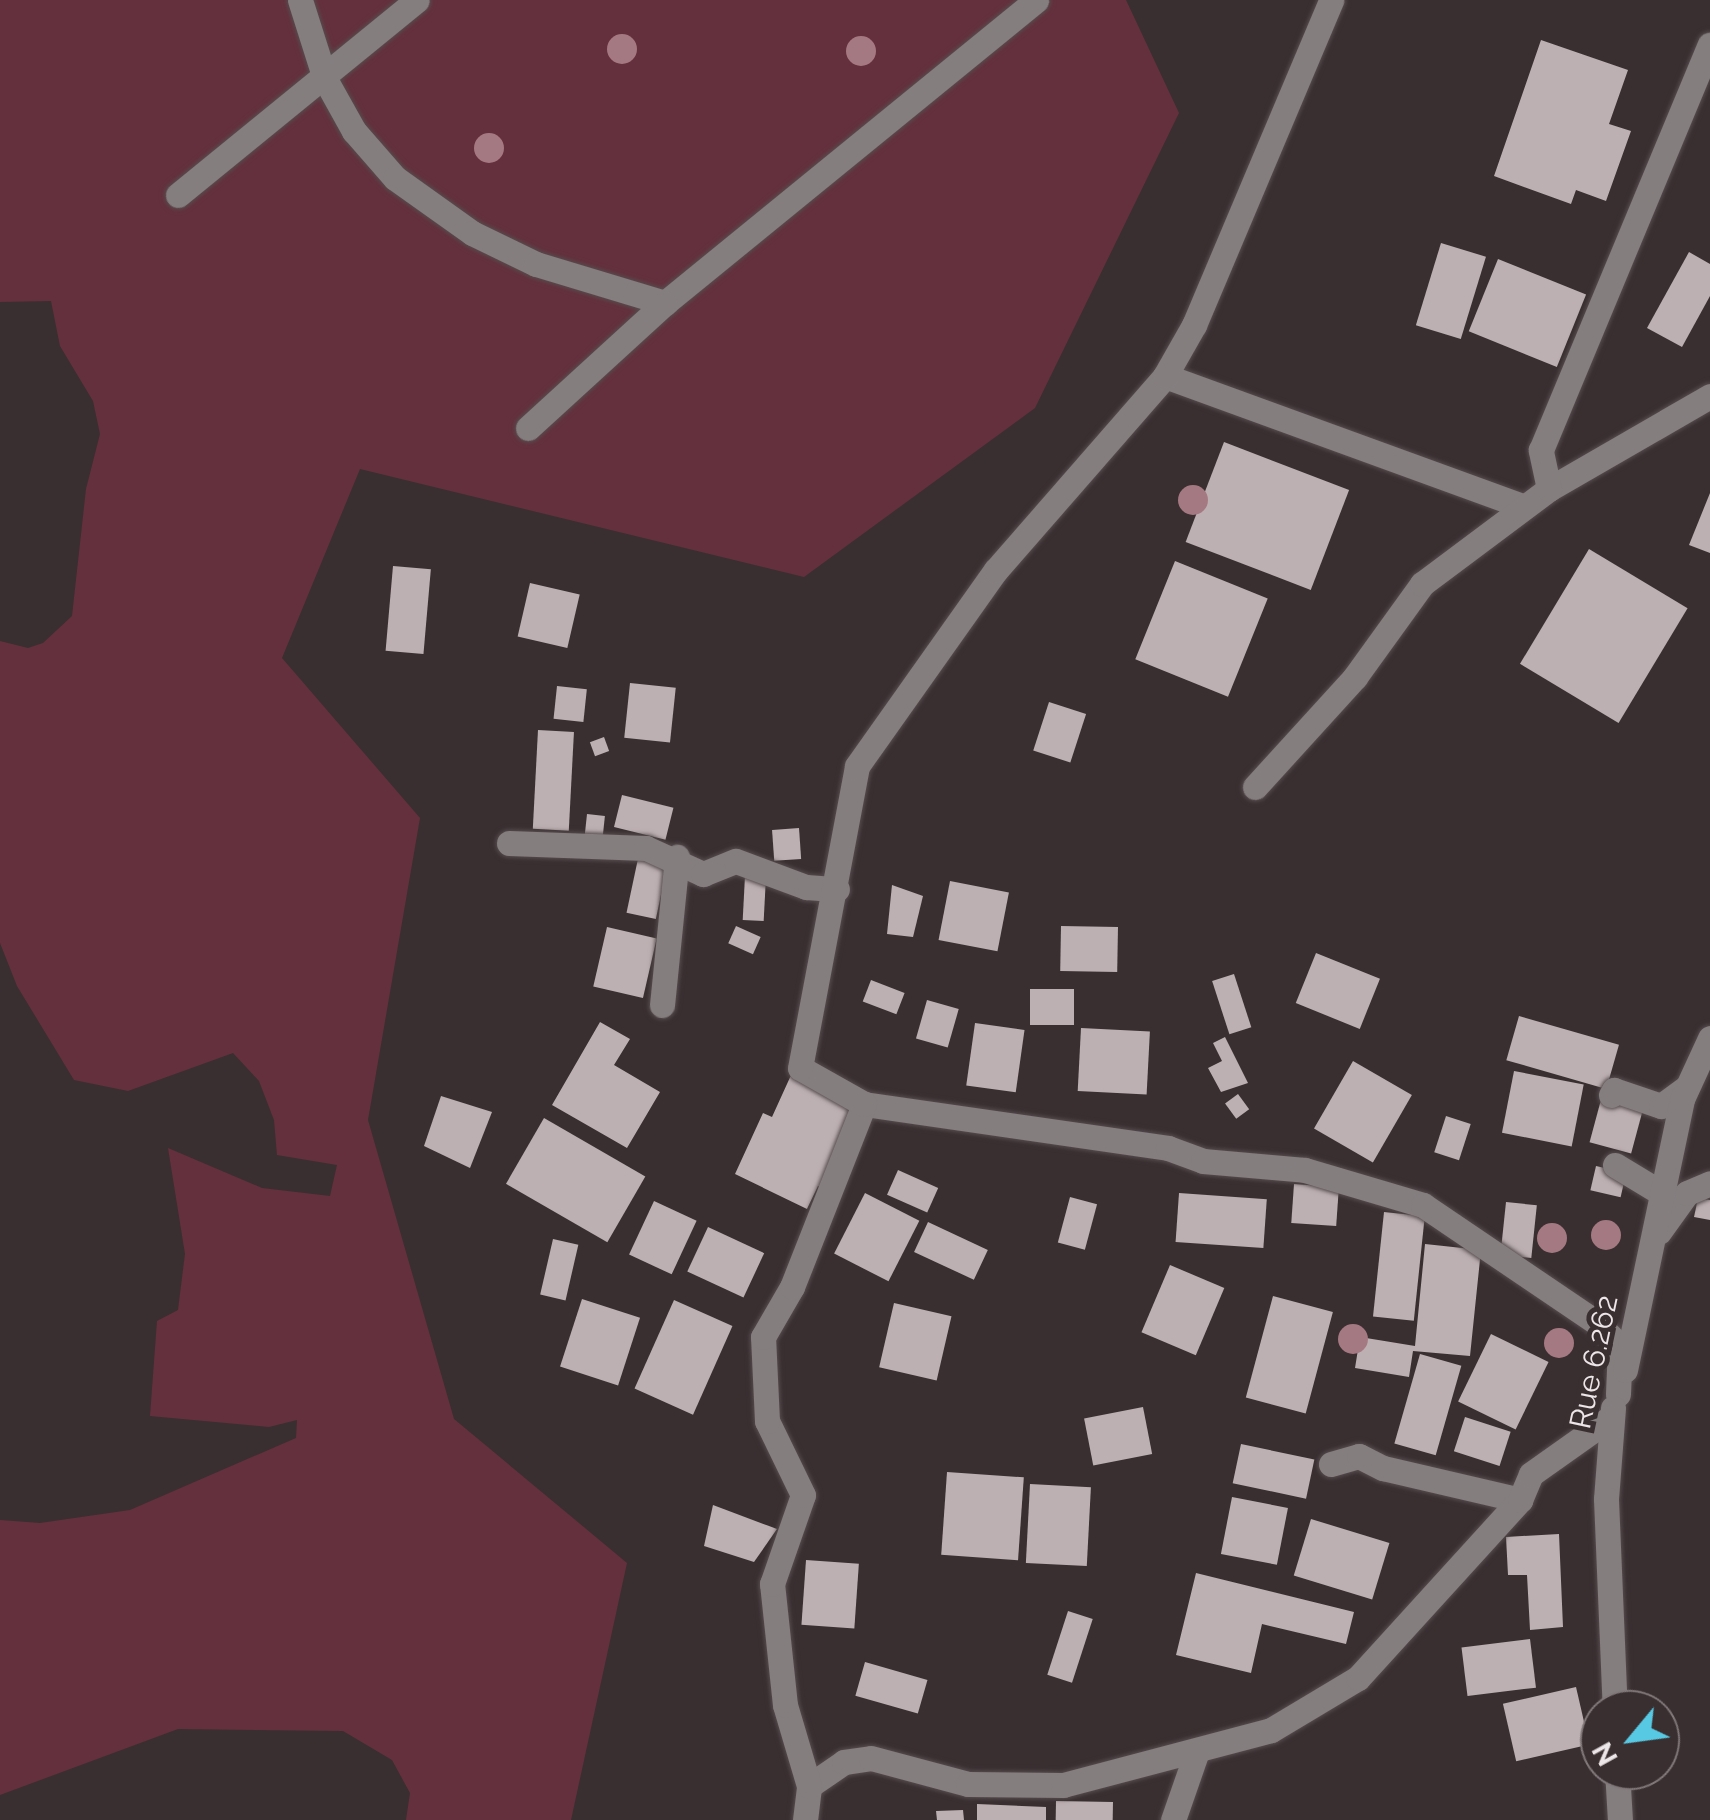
<!DOCTYPE html>
<html>
<head>
<meta charset="utf-8">
<style>
  body { margin:0 }
  #map { position:relative; width:1710px; height:1820px; overflow:hidden; background:#392f31; font-family:Raleway,sans-serif }
  div>[style] { position:absolute }
  .green>* { inset:0; background:#64303d }
  .building>* { inset:0; background:#bdb0b2; transform-origin:0 0 }
  .roads { filter:drop-shadow(0 0 2px #564c4e) drop-shadow(0 0 2px #564c4e) }
  .minor>* { height:25px; margin:-12.5px; padding:0 12.5px; transform-origin:12.5px; border-radius:12.5px; background:#847e7f }
  .trees>* { width:30px; height:30px; margin:-15px; border-radius:50%; background:#a57982 }
  span { translate:-50% -50%; white-space:nowrap; text-align:center; line-height:1.15; -webkit-text-stroke:10px #392f31; paint-order:stroke }
  .street-label { font-size:30px; color:#ede6e8 }
  .north { position:absolute; left:1580px; top:1690px; width:100px; height:100px; box-sizing:border-box; background:#392f31; border:2px solid #81787a; border-radius:50%; rotate:241deg; font-size:28px; font-weight:700; line-height:40px; text-align:center; color:#ede6e8 }
  .north::after { content:''; display:block; margin:auto; width:35px; height:45px; background:#57c9e3; clip-path:polygon(50% 0,100% 100%,50% 72%,0 100%) }
</style>
</head>
<body>
<div id="map">
  <div class="green">
    <i style="clip-path:polygon(0 0,1126px 0,1179px 113px,1035px 408px,804px 577px,360px 469px,282px 658px,420px 818px,368px 1120px,454px 1419px,627px 1563px,571px 1820px,406px 1820px,410px 1793px,392px 1760px,343px 1731px,178px 1729px,0 1795px,0 1520px,40px 1523px,130px 1510px,296px 1438px,297px 1420px,269px 1427px,150px 1416px,157px 1321px,178px 1310px,185px 1254px,168px 1148px,262px 1188px,330px 1196px,337px 1165px,277px 1155px,274px 1120px,259px 1081px,233px 1053px,128px 1091px,74px 1080px,17px 986px,0 943px,0 641px,28px 648px,43px 643px,72px 616px,86px 489px,100px 434px,93px 401px,60px 346px,51px 301px,0 302px)"></i>
  </div>
  <div class="building">
    <i style="clip-path:polygon(1541px 40px,1628px 70px,1609px 124px,1631px 131px,1606px 201px,1576px 190px,1571px 204px,1494px 176px)"></i>
    <i style="left:1441px;top:243px;width:47px;height:86px;rotate:17deg"></i>
    <i style="clip-path:polygon(1689px 252px,1710px 264px,1710px 296px,1682px 347px,1647px 328px)"></i>
    <i style="left:1498px;top:259px;width:95px;height:78px;rotate:22deg"></i>
    <i style="left:1224px;top:442px;width:134px;height:107px;rotate:21deg"></i>
    <i style="clip-path:polygon(1710px 493px,1710px 553px,1689px 545px)"></i>
    <i style="left:1589px;top:549px;width:115px;height:134px;rotate:31deg"></i>
    <i style="left:1175px;top:561px;width:100px;height:106px;rotate:22deg"></i>
    <i style="left:393px;top:566px;width:38px;height:85px;rotate:5deg"></i>
    <i style="left:530px;top:583px;width:51px;height:55px;rotate:13deg"></i>
    <i style="left:630px;top:683px;width:46px;height:55px;rotate:6deg"></i>
    <i style="left:557px;top:686px;width:30px;height:33px;rotate:6deg"></i>
    <i style="left:1049px;top:702px;width:39px;height:51px;rotate:18deg"></i>
    <i style="left:538px;top:730px;width:36px;height:99px;rotate:3deg"></i>
    <i style="left:604px;top:737px;width:15px;height:15px;rotate:70deg"></i>
    <i style="left:622px;top:795px;width:53px;height:33px;rotate:14deg"></i>
    <i style="left:587px;top:814px;width:18px;height:24px;rotate:6deg"></i>
    <i style="left:799px;top:828px;width:31px;height:27px;rotate:86deg"></i>
    <i style="left:639px;top:854px;width:30px;height:60px;rotate:12deg"></i>
    <i style="left:745px;top:876px;width:21px;height:44px;rotate:3deg"></i>
    <i style="left:950px;top:881px;width:60px;height:60px;rotate:11deg"></i>
    <i style="clip-path:polygon(892px 885px,923px 896px,913px 937px,887px 934px)"></i>
    <i style="left:736px;top:926px;width:27px;height:19px;rotate:24deg"></i>
    <i style="left:1061px;top:926px;width:57px;height:45px;rotate:1deg"></i>
    <i style="left:607px;top:927px;width:51px;height:61px;rotate:13deg"></i>
    <i style="left:1316px;top:953px;width:69px;height:54px;rotate:22deg"></i>
    <i style="left:1234px;top:974px;width:56px;height:23px;rotate:72deg"></i>
    <i style="left:871px;top:980px;width:36px;height:23px;rotate:21deg"></i>
    <i style="left:1030px;top:989px;width:44px;height:36px"></i>
    <i style="left:927px;top:1000px;width:33px;height:40px;rotate:16deg"></i>
    <i style="left:1519px;top:1016px;width:104px;height:46px;rotate:16deg"></i>
    <i style="clip-path:polygon(600px 1022px,630px 1039px,614px 1065px,660px 1092px,627px 1148px,552px 1105px)"></i>
    <i style="left:975px;top:1023px;width:50px;height:63px;rotate:8deg"></i>
    <i style="left:1081px;top:1028px;width:69px;height:63px;rotate:3deg"></i>
    <i style="clip-path:polygon(1225px 1037px,1248px 1083px,1221px 1092px,1208px 1068px,1222px 1061px,1213px 1043px)"></i>
    <i style="left:1353px;top:1061px;width:68px;height:78px;rotate:30deg"></i>
    <i style="left:1514px;top:1071px;width:71px;height:63px;rotate:11deg"></i>
    <i style="clip-path:polygon(792px 1073px,862px 1107px,824px 1189px,818px 1186px,807px 1209px,735px 1174px,763px 1113px,772px 1117px)"></i>
    <i style="left:1238px;top:1094px;width:19px;height:16px;rotate:54deg"></i>
    <i style="clip-path:polygon(441px 1096px,492px 1112px,470px 1168px,424px 1146px)"></i>
    <i style="left:1602px;top:1096px;width:43px;height:48px;rotate:15deg"></i>
    <i style="left:1446px;top:1116px;width:26px;height:38px;rotate:18deg"></i>
    <i style="left:544px;top:1118px;width:117px;height:76px;rotate:30deg"></i>
    <i style="left:1596px;top:1166px;width:31px;height:25px;rotate:13deg"></i>
    <i style="left:898px;top:1170px;width:44px;height:27px;rotate:24deg"></i>
    <i style="left:1294px;top:1184px;width:45px;height:39px;rotate:4deg"></i>
    <i style="left:865px;top:1193px;width:61px;height:68px;rotate:27deg"></i>
    <i style="left:1179px;top:1193px;width:88px;height:49px;rotate:4deg"></i>
    <i style="left:1070px;top:1197px;width:28px;height:47px;rotate:15deg"></i>
    <i style="clip-path:polygon(1698px 1198px,1710px 1200px,1710px 1220px,1694px 1217px)"></i>
    <i style="left:654px;top:1201px;width:47px;height:59px;rotate:25deg"></i>
    <i style="left:1506px;top:1202px;width:31px;height:53px;rotate:6deg"></i>
    <i style="left:1384px;top:1212px;width:41px;height:105px;rotate:6deg"></i>
    <i style="left:928px;top:1222px;width:66px;height:33px;rotate:25deg"></i>
    <i style="left:708px;top:1227px;width:62px;height:49px;rotate:25deg"></i>
    <i style="left:553px;top:1239px;width:26px;height:57px;rotate:13deg"></i>
    <i style="clip-path:polygon(1425px 1244px,1481px 1250px,1470px 1356px,1413px 1351px,1409px 1377px,1355px 1368px,1360px 1337px,1415px 1346px)"></i>
    <i style="left:1170px;top:1265px;width:59px;height:73px;rotate:23deg"></i>
    <i style="left:1273px;top:1296px;width:62px;height:105px;rotate:15deg"></i>
    <i style="left:582px;top:1299px;width:61px;height:71px;rotate:18deg"></i>
    <i style="left:674px;top:1300px;width:64px;height:97px;rotate:24deg"></i>
    <i style="left:894px;top:1303px;width:59px;height:66px;rotate:13deg"></i>
    <i style="left:1491px;top:1334px;width:64px;height:75px;rotate:26deg"></i>
    <i style="left:1420px;top:1354px;width:43px;height:93px;rotate:16deg"></i>
    <i style="left:1143px;top:1407px;width:48px;height:60px;rotate:79deg"></i>
    <i style="left:1465px;top:1417px;width:48px;height:36px;rotate:18deg"></i>
    <i style="left:1241px;top:1444px;width:75px;height:40px;rotate:12deg"></i>
    <i style="left:947px;top:1472px;width:77px;height:83px;rotate:4deg"></i>
    <i style="left:1030px;top:1484px;width:61px;height:79px;rotate:3deg"></i>
    <i style="left:1232px;top:1497px;width:57px;height:58px;rotate:11deg"></i>
    <i style="clip-path:polygon(713px 1505px,777px 1529px,754px 1562px,704px 1546px)"></i>
    <i style="left:1311px;top:1519px;width:82px;height:59px;rotate:17deg"></i>
    <i style="clip-path:polygon(1559px 1534px,1563px 1627px,1530px 1630px,1527px 1575px,1508px 1575px,1506px 1537px)"></i>
    <i style="left:806px;top:1560px;width:53px;height:65px;rotate:4deg"></i>
    <i style="clip-path:polygon(1196px 1573px,1354px 1612px,1346px 1644px,1262px 1624px,1251px 1673px,1176px 1655px)"></i>
    <i style="left:1068px;top:1611px;width:26px;height:67px;rotate:18deg"></i>
    <i style="left:1530px;top:1639px;width:49px;height:69px;rotate:83deg"></i>
    <i style="left:865px;top:1662px;width:65px;height:35px;rotate:16deg"></i>
    <i style="left:1576px;top:1687px;width:59px;height:75px;rotate:77deg"></i>
    <i style="left:1056px;top:1801px;width:57px;height:19px;rotate:1deg"></i>
    <i style="clip-path:polygon(977px 1804px,1046px 1807px,1046px 1820px,977px 1820px)"></i>
    <i style="clip-path:polygon(963px 1810px,964px 1820px,937px 1820px,936px 1811px)"></i>
  </div>
  <div class="roads">
    <div class="minor">
      <i style="left:300px;top:0;width:83px;rotate:72.4deg"></i>
      <i style="left:325px;top:79px;width:60px;rotate:60.9deg"></i>
      <i style="left:354px;top:131px;width:62px;rotate:48.9deg"></i>
      <i style="left:395px;top:178px;width:95px;rotate:35.5deg"></i>
      <i style="left:472px;top:233px;width:71px;rotate:25.8deg"></i>
      <i style="left:536px;top:264px;width:135px;rotate:16.8deg"></i>
      <i style="left:665px;top:303px;width:479px;rotate:-39.2deg"></i>
      <i style="left:178px;top:195px;width:308px;rotate:-39.2deg"></i>
      <i style="left:1165px;top:376px;width:378px;rotate:20deg"></i>
      <i style="left:528px;top:428px;width:185px;rotate:-42.4deg"></i>
      <i style="left:1549px;top:489px;width:186px;rotate:-30deg"></i>
      <i style="left:1255px;top:787px;width:149px;rotate:-47.7deg"></i>
      <i style="left:1355px;top:677px;width:115px;rotate:-54.2deg"></i>
      <i style="left:1422px;top:584px;width:159px;rotate:-36.8deg"></i>
      <i style="left:1549px;top:489px;width:40px;rotate:-102deg"></i>
      <i style="left:1541px;top:450px;width:439px;rotate:-67.4deg"></i>
      <i style="left:509px;top:843px;width:137px;rotate:2.1deg"></i>
      <i style="left:646px;top:848px;width:63px;rotate:24.5deg"></i>
      <i style="left:703px;top:874px;width:35px;rotate:-22deg"></i>
      <i style="left:736px;top:861px;width:75px;rotate:20.4deg"></i>
      <i style="left:806px;top:887px;width:31px;rotate:4deg"></i>
      <i style="left:662px;top:1005px;width:149px;rotate:-84.2deg"></i>
      <i style="left:1611px;top:1095px;width:6px;rotate:-59deg"></i>
      <i style="left:1614px;top:1090px;width:50px;rotate:18.8deg"></i>
      <i style="left:1661px;top:1106px;width:32px;rotate:-36deg"></i>
      <i style="left:864px;top:1104px;width:307px;rotate:8.2deg"></i>
      <i style="left:1168px;top:1148px;width:37px;rotate:20deg"></i>
      <i style="left:1203px;top:1161px;width:102px;rotate:5deg"></i>
      <i style="left:1305px;top:1170px;width:123px;rotate:16.5deg"></i>
      <i style="left:1423px;top:1205px;width:210px;rotate:34.1deg"></i>
      <i style="left:1597px;top:1323px;width:33px;rotate:45deg"></i>
      <i style="left:1620px;top:1346px;width:48px;rotate:92.4deg"></i>
      <i style="left:1615px;top:1165px;width:56px;rotate:31.1deg"></i>
      <i style="left:1659px;top:1232px;width:48px;rotate:-54.3deg"></i>
      <i style="left:1687px;top:1193px;width:25px;rotate:-23deg"></i>
      <i style="left:1625px;top:1370px;width:277px;rotate:-78.1deg"></i>
      <i style="left:1682px;top:1099px;width:67px;rotate:-65.3deg"></i>
      <i style="left:1613px;top:1408px;width:91px;rotate:94.4deg"></i>
      <i style="left:1606px;top:1499px;width:211px;rotate:87.6deg"></i>
      <i style="left:1331px;top:1464px;width:29px;rotate:-16deg"></i>
      <i style="left:1359px;top:1456px;width:27px;rotate:27deg"></i>
      <i style="left:1383px;top:1468px;width:141px;rotate:13.1deg"></i>
      <i style="left:1617px;top:1770px;width:50px;rotate:86.6deg"></i>
      <i style="left:809px;top:1786px;width:42px;rotate:-34.4deg"></i>
      <i style="left:844px;top:1762px;width:27px;rotate:-8deg"></i>
      <i style="left:871px;top:1758px;width:100px;rotate:15deg"></i>
      <i style="left:968px;top:1784px;width:95px;rotate:0.6deg"></i>
      <i style="left:1063px;top:1785px;width:215px;rotate:-14.8deg"></i>
      <i style="left:1271px;top:1730px;width:101px;rotate:-30.9deg"></i>
      <i style="left:1358px;top:1678px;width:241px;rotate:-47.7deg"></i>
      <i style="left:1520px;top:1500px;width:28px;rotate:-67deg"></i>
      <i style="left:1531px;top:1474px;width:97px;rotate:-35.3deg"></i>
      <i style="left:805px;top:1820px;width:34px;rotate:-83deg"></i>
      <i style="left:809px;top:1786px;width:84px;rotate:-106.5deg"></i>
      <i style="left:785px;top:1705px;width:122px;rotate:-96.1deg"></i>
      <i style="left:772px;top:1584px;width:94px;rotate:-70.8deg"></i>
      <i style="left:803px;top:1495px;width:82px;rotate:-115.9deg"></i>
      <i style="left:767px;top:1421px;width:84px;rotate:-92.7deg"></i>
      <i style="left:763px;top:1337px;width:58px;rotate:-59.9deg"></i>
      <i style="left:792px;top:1287px;width:197px;rotate:-68.5deg"></i>
      <i style="left:864px;top:1104px;width:73px;rotate:-150.6deg"></i>
      <i style="left:800px;top:1068px;width:307px;rotate:-79.3deg"></i>
      <i style="left:857px;top:766px;width:240px;rotate:-54.7deg"></i>
      <i style="left:996px;top:570px;width:257px;rotate:-48.9deg"></i>
      <i style="left:1165px;top:376px;width:59px;rotate:-60.4deg"></i>
      <i style="left:1194px;top:325px;width:353px;rotate:-67.1deg"></i>
      <i style="left:1173px;top:1820px;width:73px;rotate:-70.8deg"></i>
    </div>
  </div>
  <div class="trees">
    <i style="left:622px;top:49px"></i>
    <i style="left:861px;top:51px"></i>
    <i style="left:489px;top:148px"></i>
    <i style="left:1193px;top:500px"></i>
    <i style="left:1606px;top:1235px"></i>
    <i style="left:1552px;top:1238px"></i>
    <i style="left:1353px;top:1339px"></i>
    <i style="left:1559px;top:1343px"></i>
  </div>
  <div class="street-label">
    <span style="left:1594px;top:1362px;rotate:-78deg">Rue 6.262</span>
  </div>
  <div class="north">N</div>
</div>
</body>
</html>
